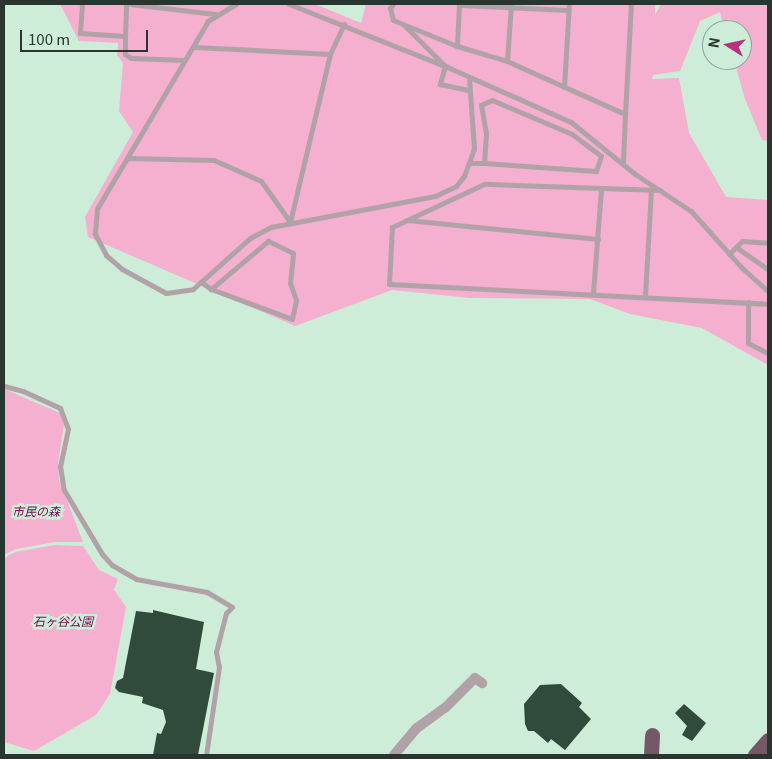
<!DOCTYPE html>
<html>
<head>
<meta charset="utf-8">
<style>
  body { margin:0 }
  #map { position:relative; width:772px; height:759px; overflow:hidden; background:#cdedd9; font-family:Georgia,"Noto Sans JP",serif }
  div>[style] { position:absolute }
  .green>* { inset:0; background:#f5afcf }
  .building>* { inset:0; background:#304b3c }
  .lane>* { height:5px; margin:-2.5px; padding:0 2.5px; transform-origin:2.5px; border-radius:2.5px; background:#b1a2a8 }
  .street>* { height:10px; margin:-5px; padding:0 5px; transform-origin:5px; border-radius:5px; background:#b1a2a8 }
  .highway>* { height:15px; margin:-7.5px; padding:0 7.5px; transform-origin:7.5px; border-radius:7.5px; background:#755865 }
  span { translate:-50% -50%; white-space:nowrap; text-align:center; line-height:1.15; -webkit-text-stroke:5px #cdedd9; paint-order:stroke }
  .park-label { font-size:12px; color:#77084d; font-style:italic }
  .frame { position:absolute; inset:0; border:5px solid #29352e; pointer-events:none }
  .north { position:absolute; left:702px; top:20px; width:50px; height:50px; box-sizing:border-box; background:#cdedd9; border:1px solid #8ba395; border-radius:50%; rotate:280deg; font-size:14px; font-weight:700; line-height:20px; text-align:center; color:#29352e }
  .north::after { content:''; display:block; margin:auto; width:18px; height:22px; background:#b5337d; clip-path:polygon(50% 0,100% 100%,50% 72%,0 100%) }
  .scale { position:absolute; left:20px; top:30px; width:128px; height:22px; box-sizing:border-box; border:2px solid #29352e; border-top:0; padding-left:6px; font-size:15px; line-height:18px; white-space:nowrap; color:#29352e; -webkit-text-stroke:4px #cdedd9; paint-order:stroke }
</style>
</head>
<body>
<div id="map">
  <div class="green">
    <i style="clip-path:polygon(60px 4px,315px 4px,361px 23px,366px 4px,655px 4px,655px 15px,661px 4px,768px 4px,768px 141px,762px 140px,745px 99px,734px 60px,742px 60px,742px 30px,725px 30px,720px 12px,700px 21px,680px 71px,653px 75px,652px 79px,679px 78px,689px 133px,726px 197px,768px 200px,768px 365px,702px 328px,630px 314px,590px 299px,470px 298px,392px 290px,295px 326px,88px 237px,85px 217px,133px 132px,119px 111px,123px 63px,117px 55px,118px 43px,79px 41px)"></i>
    <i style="clip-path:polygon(4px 389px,60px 413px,64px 424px,58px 464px,59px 480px,83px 542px,55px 542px,16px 549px,4px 555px)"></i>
    <i style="clip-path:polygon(55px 545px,83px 546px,99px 570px,118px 579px,114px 590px,126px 607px,110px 694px,96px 715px,34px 751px,4px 742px,4px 558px,15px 552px)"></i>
  </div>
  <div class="building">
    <i style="clip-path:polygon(153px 610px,204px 622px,196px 669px,214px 673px,198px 755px,153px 755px,157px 733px,161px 734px,166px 722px,163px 710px,142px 703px,143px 697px,119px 692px,115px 688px,117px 681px,123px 678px,136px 611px,153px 613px)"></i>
    <i style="clip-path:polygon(561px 684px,582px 703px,579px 707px,591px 719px,565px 750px,551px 739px,548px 743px,534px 731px,528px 731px,525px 724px,524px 704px,540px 685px)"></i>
    <i style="clip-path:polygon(684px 704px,706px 723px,692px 741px,682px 735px,687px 726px,675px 713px)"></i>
  </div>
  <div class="lane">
    <i style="left:82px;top:4px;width:29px;rotate:94deg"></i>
    <i style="left:80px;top:33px;width:45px;rotate:3.8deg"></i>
    <i style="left:125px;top:36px;width:18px;rotate:90deg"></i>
    <i style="left:125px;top:54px;width:7px;rotate:34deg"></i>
    <i style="left:131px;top:58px;width:54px;rotate:2.1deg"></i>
    <i style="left:130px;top:4px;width:86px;rotate:6.7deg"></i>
    <i style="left:236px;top:4px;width:33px;rotate:149deg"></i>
    <i style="left:208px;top:21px;width:218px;rotate:120.6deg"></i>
    <i style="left:97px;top:209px;width:25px;rotate:95deg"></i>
    <i style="left:95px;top:234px;width:24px;rotate:62deg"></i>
    <i style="left:106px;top:255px;width:21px;rotate:41deg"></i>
    <i style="left:122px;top:269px;width:50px;rotate:28.6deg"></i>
    <i style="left:166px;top:293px;width:27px;rotate:-8deg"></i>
    <i style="left:193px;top:289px;width:76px;rotate:-41.8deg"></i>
    <i style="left:250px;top:238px;width:24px;rotate:-28deg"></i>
    <i style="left:271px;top:227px;width:167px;rotate:-10.7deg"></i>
    <i style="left:435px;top:196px;width:23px;rotate:-25deg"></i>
    <i style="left:456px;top:186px;width:13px;rotate:-51deg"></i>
    <i style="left:464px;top:176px;width:29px;rotate:-70deg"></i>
    <i style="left:474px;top:149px;width:71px;rotate:-94deg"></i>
    <i style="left:289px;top:4px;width:168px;rotate:21.7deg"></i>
    <i style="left:445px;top:66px;width:138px;rotate:24deg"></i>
    <i style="left:571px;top:122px;width:82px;rotate:39.1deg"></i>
    <i style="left:635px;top:174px;width:67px;rotate:33.5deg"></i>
    <i style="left:691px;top:211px;width:75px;rotate:48.2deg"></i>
    <i style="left:741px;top:267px;width:36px;rotate:42deg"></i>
    <i style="left:393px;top:4px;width:5px;rotate:127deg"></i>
    <i style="left:390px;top:8px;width:12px;rotate:76deg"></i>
    <i style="left:393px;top:20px;width:69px;rotate:22.1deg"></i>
    <i style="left:457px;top:46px;width:52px;rotate:16.7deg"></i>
    <i style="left:507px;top:61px;width:129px;rotate:24.2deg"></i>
    <i style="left:625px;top:114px;width:110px;rotate:-86.9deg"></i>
    <i style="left:459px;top:5px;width:109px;rotate:2.6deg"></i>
    <i style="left:404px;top:25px;width:58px;rotate:45deg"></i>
    <i style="left:445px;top:66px;width:19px;rotate:106deg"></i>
    <i style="left:440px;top:84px;width:29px;rotate:12deg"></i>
    <i style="left:125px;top:36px;width:32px;rotate:-88deg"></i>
    <i style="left:457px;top:46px;width:42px;rotate:-87.3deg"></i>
    <i style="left:194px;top:47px;width:136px;rotate:2.9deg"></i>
    <i style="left:507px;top:61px;width:57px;rotate:-86deg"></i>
    <i style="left:564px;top:87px;width:83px;rotate:-86.6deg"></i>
    <i style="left:127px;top:158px;width:87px;rotate:1.3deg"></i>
    <i style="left:214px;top:160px;width:51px;rotate:24.1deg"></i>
    <i style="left:261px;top:181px;width:50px;rotate:54.7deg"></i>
    <i style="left:623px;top:162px;width:48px;rotate:-87.6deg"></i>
    <i style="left:470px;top:163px;width:14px"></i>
    <i style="left:484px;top:163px;width:112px;rotate:4.1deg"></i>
    <i style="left:596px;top:171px;width:16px;rotate:-72deg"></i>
    <i style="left:601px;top:156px;width:36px;rotate:-143deg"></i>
    <i style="left:572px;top:134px;width:87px;rotate:-157deg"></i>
    <i style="left:492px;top:100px;width:12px;rotate:156deg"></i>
    <i style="left:481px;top:105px;width:29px;rotate:80deg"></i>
    <i style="left:486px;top:134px;width:29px;rotate:94deg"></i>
    <i style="left:660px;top:190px;width:176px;rotate:-178deg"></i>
    <i style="left:484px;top:184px;width:102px;rotate:154.9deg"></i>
    <i style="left:392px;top:227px;width:57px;rotate:93deg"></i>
    <i style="left:389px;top:284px;width:380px;rotate:3deg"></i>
    <i style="left:407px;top:220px;width:192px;rotate:5.7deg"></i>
    <i style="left:290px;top:222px;width:173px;rotate:-76.6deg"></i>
    <i style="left:330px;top:54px;width:33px;rotate:-65deg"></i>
    <i style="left:736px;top:247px;width:39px;rotate:35deg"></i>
    <i style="left:729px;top:254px;width:18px;rotate:-45deg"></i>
    <i style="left:742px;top:241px;width:26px;rotate:4deg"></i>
    <i style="left:201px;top:282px;width:12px;rotate:35deg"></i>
    <i style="left:211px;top:289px;width:86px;rotate:20.3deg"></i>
    <i style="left:292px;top:319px;width:19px;rotate:-78deg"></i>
    <i style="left:296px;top:300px;width:18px;rotate:-109deg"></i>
    <i style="left:290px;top:283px;width:30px;rotate:-84deg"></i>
    <i style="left:293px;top:253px;width:28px;rotate:-154deg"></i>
    <i style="left:268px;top:241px;width:75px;rotate:139.9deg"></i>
    <i style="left:593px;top:293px;width:103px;rotate:-85.6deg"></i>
    <i style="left:645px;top:296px;width:107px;rotate:-86.8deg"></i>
    <i style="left:748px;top:302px;width:41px;rotate:90deg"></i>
    <i style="left:748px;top:343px;width:22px;rotate:27deg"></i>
    <i style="left:4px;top:386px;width:20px;rotate:15deg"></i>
    <i style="left:23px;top:391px;width:41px;rotate:24.7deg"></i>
    <i style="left:60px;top:408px;width:22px;rotate:69deg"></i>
    <i style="left:68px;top:429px;width:38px;rotate:102deg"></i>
    <i style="left:60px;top:466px;width:24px;rotate:81deg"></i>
    <i style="left:64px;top:490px;width:74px;rotate:59.3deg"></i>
    <i style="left:102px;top:554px;width:15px;rotate:48deg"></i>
    <i style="left:112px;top:565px;width:28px;rotate:30deg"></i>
    <i style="left:136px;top:579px;width:72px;rotate:10.4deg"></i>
    <i style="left:207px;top:592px;width:29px;rotate:31deg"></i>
    <i style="left:232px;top:607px;width:8px;rotate:135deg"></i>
    <i style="left:226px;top:613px;width:40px;rotate:104.4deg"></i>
    <i style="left:216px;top:652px;width:15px;rotate:79deg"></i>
    <i style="left:219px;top:667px;width:89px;rotate:98.4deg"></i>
  </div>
  <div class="street">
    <i style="left:394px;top:755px;width:35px;rotate:-50deg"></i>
    <i style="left:417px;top:728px;width:34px;rotate:-36deg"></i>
    <i style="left:445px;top:708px;width:42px;rotate:-45deg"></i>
    <i style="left:475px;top:678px;width:9px;rotate:36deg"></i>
  </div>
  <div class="highway">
    <i style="left:651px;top:755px;width:20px;rotate:-87deg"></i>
    <i style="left:755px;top:755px;width:20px;rotate:-49deg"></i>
  </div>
  <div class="park-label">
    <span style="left:36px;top:511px">市民の森</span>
    <span style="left:63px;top:621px">石ヶ谷公園</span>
  </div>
  <div class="frame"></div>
  <div class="north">N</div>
  <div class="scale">100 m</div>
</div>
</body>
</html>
